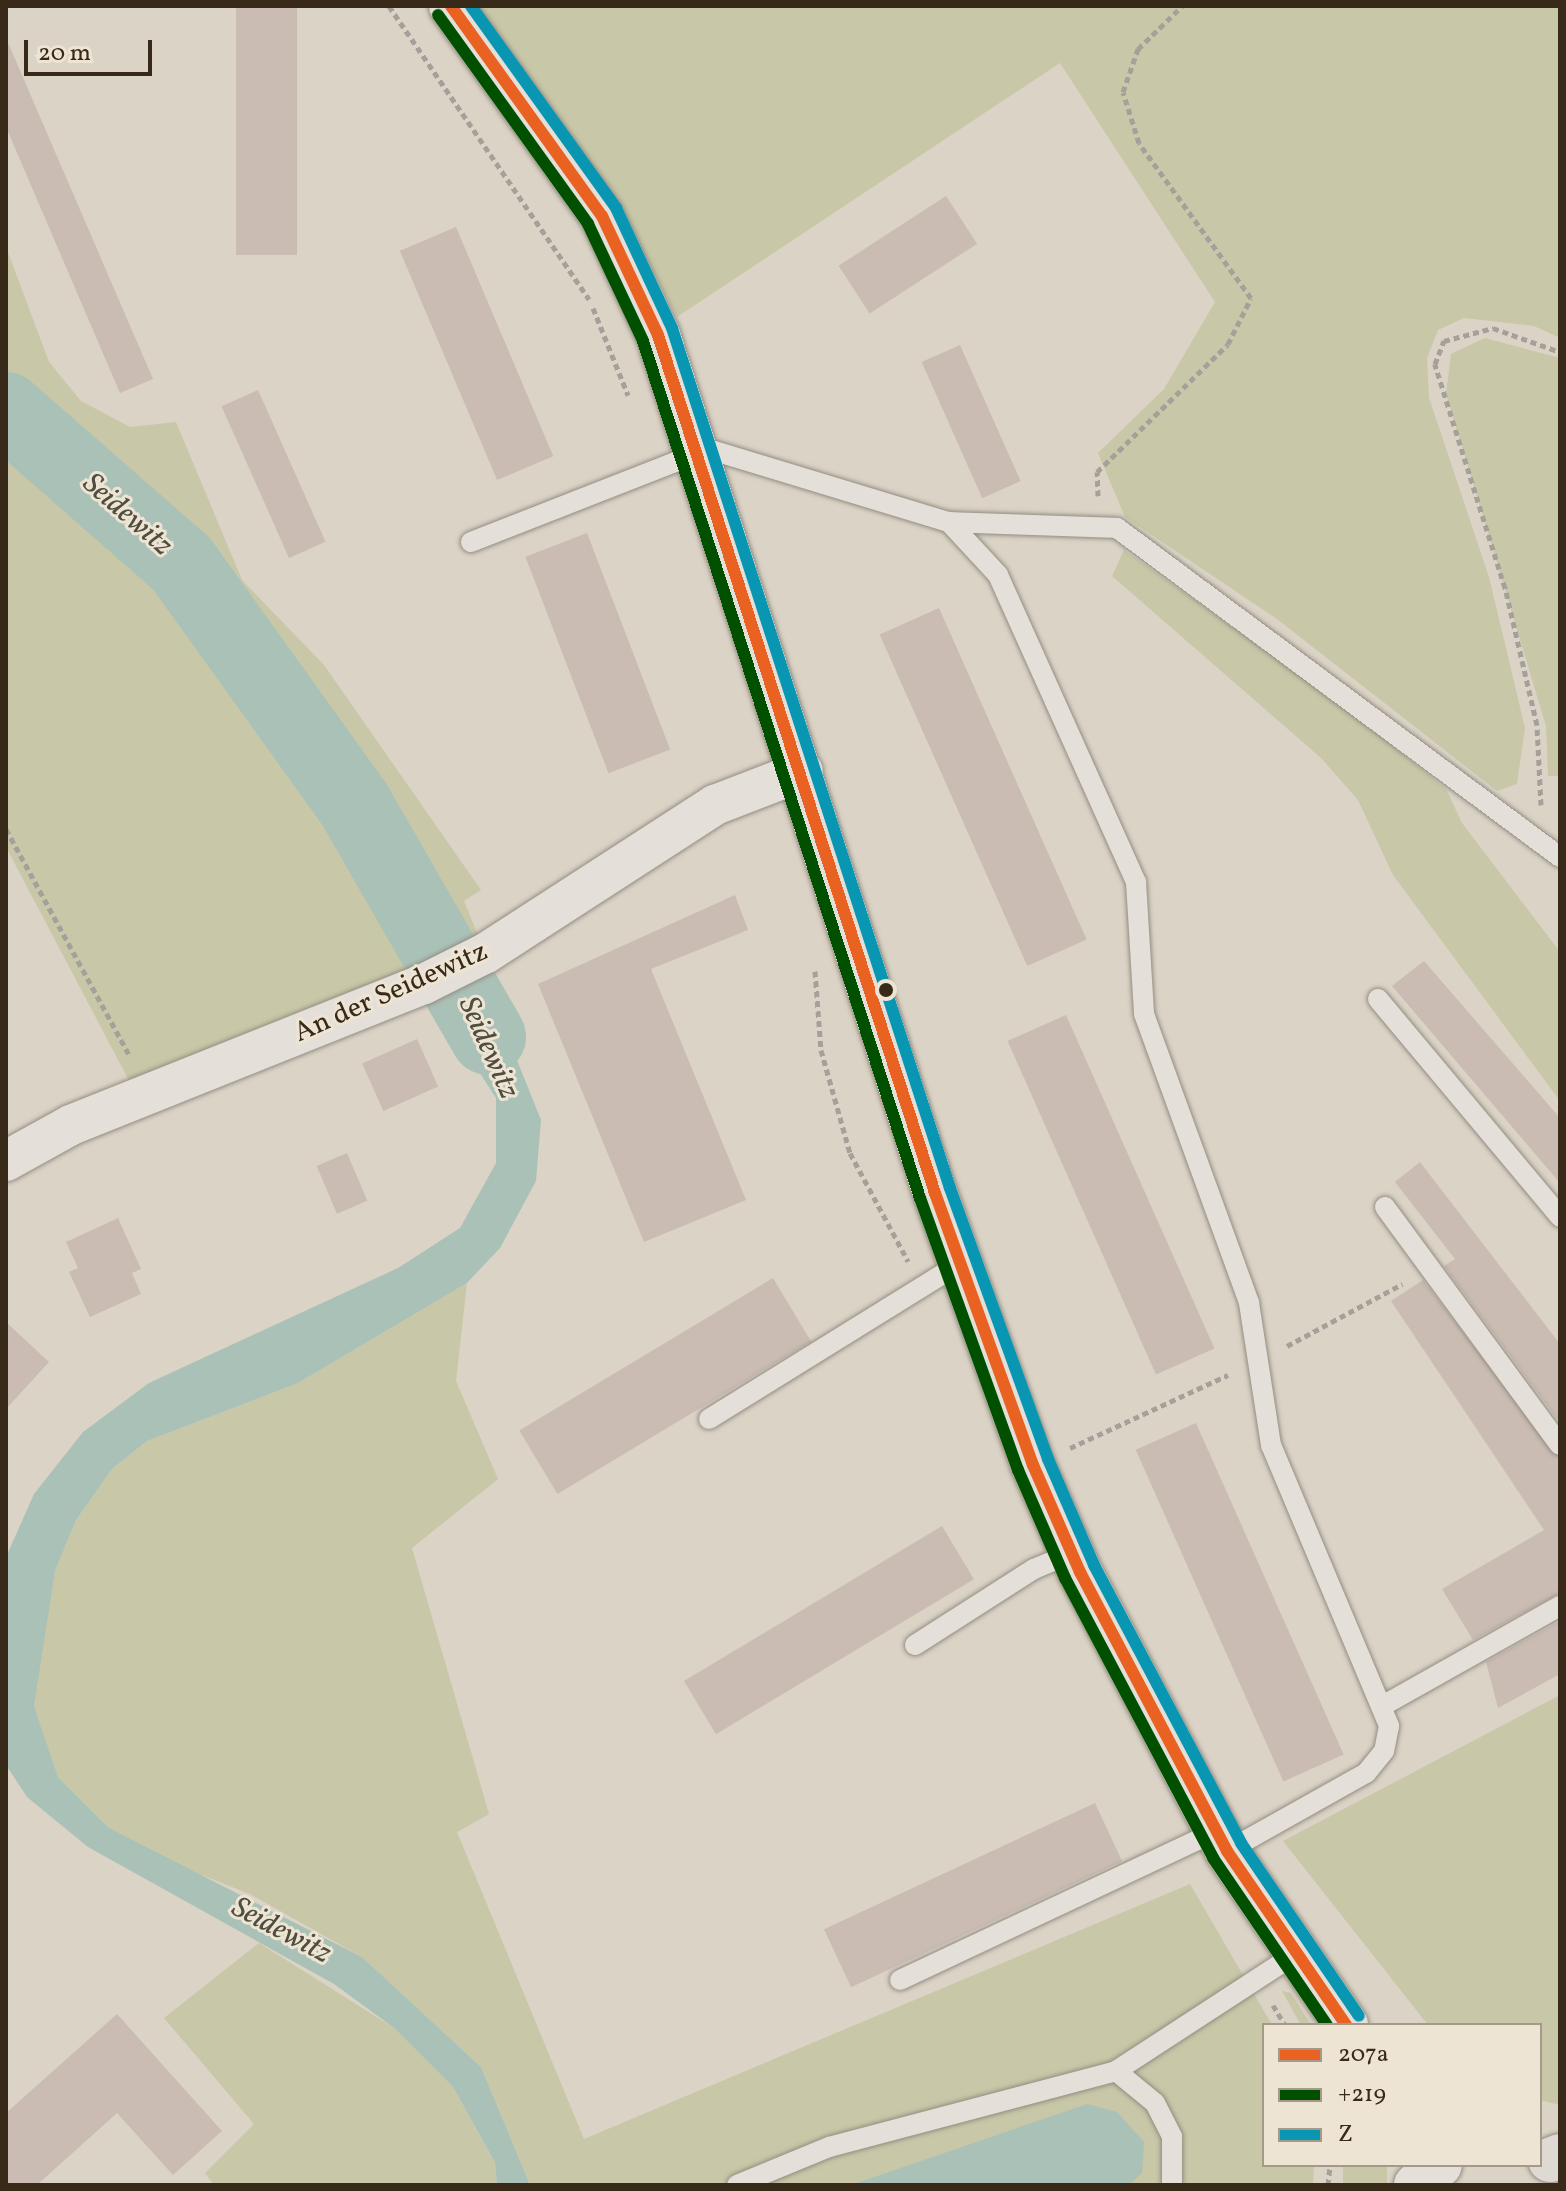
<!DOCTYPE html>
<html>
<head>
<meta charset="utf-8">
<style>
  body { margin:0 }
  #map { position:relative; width:1566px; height:2191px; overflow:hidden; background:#dbd3c5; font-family:Vollkorn,serif }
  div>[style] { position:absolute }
  .green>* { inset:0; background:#c8c7a7; transform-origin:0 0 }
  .water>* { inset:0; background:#aac1b7 }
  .river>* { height:76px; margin:-38px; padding:0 38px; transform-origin:38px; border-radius:38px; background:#aac1b7 }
  .building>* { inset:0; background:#cabcb2; transform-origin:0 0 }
  .path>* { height:5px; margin-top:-2.5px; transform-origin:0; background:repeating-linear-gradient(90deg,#a5a19a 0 6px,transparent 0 10px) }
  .roads { filter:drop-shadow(0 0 2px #938d82) drop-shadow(0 0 2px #938d82) }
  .lane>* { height:20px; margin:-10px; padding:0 10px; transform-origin:10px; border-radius:10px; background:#e4e0d9 }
  .street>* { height:40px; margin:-20px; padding:0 20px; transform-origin:20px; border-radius:20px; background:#e4e0d9 }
  .secondary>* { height:44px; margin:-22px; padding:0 22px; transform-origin:22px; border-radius:22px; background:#e4e0d9 }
  .highway>* { height:44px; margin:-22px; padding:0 22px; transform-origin:22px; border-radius:22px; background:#dedad3 }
  .bus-1>* { height:12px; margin:-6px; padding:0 6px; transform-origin:6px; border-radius:6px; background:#e96222 }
  .bus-2>* { height:12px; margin:-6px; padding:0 6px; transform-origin:6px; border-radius:6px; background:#005000 }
  .bus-3>* { height:12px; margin:-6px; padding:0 6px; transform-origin:6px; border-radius:6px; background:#0896b3 }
  .dots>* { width:22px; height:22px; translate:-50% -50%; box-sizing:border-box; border:4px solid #ede4d4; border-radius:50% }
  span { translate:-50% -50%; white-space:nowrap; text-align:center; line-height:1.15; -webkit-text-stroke:6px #ede4d4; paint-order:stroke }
  .street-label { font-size:28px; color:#382918 }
  .water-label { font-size:30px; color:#4f4d3e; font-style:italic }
  .frame { position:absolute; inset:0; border:8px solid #382918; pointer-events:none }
  .legend { position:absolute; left:1262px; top:2023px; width:280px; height:144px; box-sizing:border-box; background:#ede4d4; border:2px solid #a59989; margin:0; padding:10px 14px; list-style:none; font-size:24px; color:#382918 }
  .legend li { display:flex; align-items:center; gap:16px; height:40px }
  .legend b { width:40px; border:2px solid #a59989 }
  .scale { position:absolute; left:24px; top:40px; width:128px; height:36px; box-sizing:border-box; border:4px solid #382918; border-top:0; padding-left:10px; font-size:24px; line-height:28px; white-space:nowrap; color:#382918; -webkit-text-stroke:6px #ede4d4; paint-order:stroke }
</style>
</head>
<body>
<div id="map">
  <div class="green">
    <i style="clip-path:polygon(477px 6px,1560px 6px,1560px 338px,1534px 326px,1464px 318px,1438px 330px,1427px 358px,1429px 398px,1489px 577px,1525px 728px,1517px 784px,1497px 791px,1277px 619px,1125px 517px,1098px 453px,1164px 389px,1215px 302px,1060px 63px,677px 317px,617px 202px)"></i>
    <i style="clip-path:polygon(6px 247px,49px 362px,81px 401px,130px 427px,176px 422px,242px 580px,324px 665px,481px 890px,464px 901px,480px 940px,467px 946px,281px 660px,208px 572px,6px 380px)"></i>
    <i style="clip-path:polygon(1485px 338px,1560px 358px,1560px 776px,1548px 776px,1546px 726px,1446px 394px,1451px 354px)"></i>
    <i style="clip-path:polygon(6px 410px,181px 563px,353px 802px,445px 957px,134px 1090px,6px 847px)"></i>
    <i style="clip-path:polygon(1124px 550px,1346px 708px,1446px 789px,1462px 823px,1560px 952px,1560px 1101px,1393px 875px,1358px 800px,1321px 758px,1112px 576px)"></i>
    <i style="clip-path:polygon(467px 1283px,456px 1381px,498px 1479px,412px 1548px,489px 1814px,457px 1832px,584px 2139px,1190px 1884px,1272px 2025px,1264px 2025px,1264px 2165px,1314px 2165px,1313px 2185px,530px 2185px,481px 2067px,362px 1957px,250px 1894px,158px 1858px,109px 1828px,58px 1777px,34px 1706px,38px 1665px,55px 1571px,76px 1520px,112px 1469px,147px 1441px,298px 1383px)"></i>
    <i style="clip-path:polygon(1560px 1695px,1560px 2105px,1540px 2100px,1540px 2025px,1428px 2025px,1283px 1841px)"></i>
    <i style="clip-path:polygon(259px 1943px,394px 2028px,453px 2087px,495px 2164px,497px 2185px,214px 2185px,205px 2173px,254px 2124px,164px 2018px)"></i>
    <i style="clip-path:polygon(1282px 1991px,1291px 1993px,1311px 2025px,1301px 2025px)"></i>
    <i style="left:1343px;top:2165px;width:44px;height:20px"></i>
  </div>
  <div class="water">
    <i style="clip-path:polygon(6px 380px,208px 572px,281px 660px,467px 946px,445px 957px,353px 802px,181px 563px,90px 478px,18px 424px,6px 410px)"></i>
    <i style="clip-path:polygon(482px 973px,541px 1120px,536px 1181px,500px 1248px,467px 1283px,298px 1383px,147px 1441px,112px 1469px,76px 1520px,55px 1571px,34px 1706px,58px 1777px,109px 1828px,362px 1957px,481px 2067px,530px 2185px,497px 2185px,495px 2163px,453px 2087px,394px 2028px,334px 1984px,88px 1847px,27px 1797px,6px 1765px,6px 1557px,34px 1494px,83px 1432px,149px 1383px,398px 1268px,460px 1228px,496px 1163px,496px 1098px,432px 999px)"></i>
    <i style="clip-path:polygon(1087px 2104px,1117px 2112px,1144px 2142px,1142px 2173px,1129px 2185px,851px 2185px)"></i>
  </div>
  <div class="river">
    <i style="left:6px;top:410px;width:232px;rotate:41.2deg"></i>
    <i style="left:181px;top:563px;width:294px;rotate:54.3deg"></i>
    <i style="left:353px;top:802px;width:271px;rotate:60.1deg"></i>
  </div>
  <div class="building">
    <i style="left:236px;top:6px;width:61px;height:249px"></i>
    <i style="clip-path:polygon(6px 38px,153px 379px,120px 393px,6px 127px)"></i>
    <i style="left:946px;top:196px;width:57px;height:128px;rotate:57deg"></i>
    <i style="left:456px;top:227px;width:249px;height:61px;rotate:67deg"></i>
    <i style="left:960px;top:345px;width:149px;height:42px;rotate:66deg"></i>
    <i style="left:258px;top:390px;width:166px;height:40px;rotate:66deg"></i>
    <i style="left:587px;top:533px;width:232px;height:66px;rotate:69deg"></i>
    <i style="left:939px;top:608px;width:363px;height:65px;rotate:66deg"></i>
    <i style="clip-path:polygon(735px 895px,748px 930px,651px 969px,746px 1200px,644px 1242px,538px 984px)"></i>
    <i style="clip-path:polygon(1424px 961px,1560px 1118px,1560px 1183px,1392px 986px)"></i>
    <i style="left:1066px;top:1015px;width:365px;height:64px;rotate:66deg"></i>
    <i style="left:417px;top:1039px;width:52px;height:60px;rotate:66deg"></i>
    <i style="left:347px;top:1153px;width:52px;height:33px;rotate:67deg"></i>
    <i style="clip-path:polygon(1420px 1162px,1560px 1344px,1560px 1423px,1444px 1266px,1455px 1259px,1395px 1182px)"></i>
    <i style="clip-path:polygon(118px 1218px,141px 1269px,132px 1273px,141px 1294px,90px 1317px,69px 1272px,78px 1268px,66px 1242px)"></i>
    <i style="left:773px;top:1278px;width:74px;height:296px;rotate:59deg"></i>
    <i style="clip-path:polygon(1423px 1280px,1560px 1458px,1560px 1593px,1473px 1640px,1442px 1589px,1544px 1530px,1391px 1301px)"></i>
    <i style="clip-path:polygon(6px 1322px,49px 1362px,6px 1409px)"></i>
    <i style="left:1196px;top:1423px;width:363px;height:66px;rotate:66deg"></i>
    <i style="left:942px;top:1526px;width:62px;height:301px;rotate:59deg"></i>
    <i style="clip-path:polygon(1560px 1621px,1560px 1674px,1498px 1708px,1486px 1662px)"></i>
    <i style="left:1095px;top:1803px;width:64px;height:299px;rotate:65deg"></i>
    <i style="clip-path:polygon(117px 2014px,222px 2131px,173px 2175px,117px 2113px,37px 2185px,6px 2185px,6px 2113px)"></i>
  </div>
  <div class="path">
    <i style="left:389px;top:6px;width:355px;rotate:55.7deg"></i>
    <i style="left:593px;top:308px;width:94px;rotate:68.1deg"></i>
    <i style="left:1098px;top:496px;width:24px;rotate:-92deg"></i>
    <i style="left:1097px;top:472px;width:183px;rotate:-44.3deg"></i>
    <i style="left:1228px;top:344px;width:51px;rotate:-63.4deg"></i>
    <i style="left:1251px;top:298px;width:191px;rotate:-125.9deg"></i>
    <i style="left:1139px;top:143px;width:53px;rotate:-107.4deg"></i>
    <i style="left:1123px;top:92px;width:46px;rotate:-70.8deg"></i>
    <i style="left:1138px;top:49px;width:62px;rotate:-44.3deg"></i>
    <i style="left:1541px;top:805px;width:80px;rotate:-92.9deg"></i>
    <i style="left:1537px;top:725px;width:141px;rotate:-103.1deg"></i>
    <i style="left:1505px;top:588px;width:235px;rotate:-107.4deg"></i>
    <i style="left:1435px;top:364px;width:25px;rotate:-69deg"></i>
    <i style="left:1444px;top:341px;width:51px;rotate:-14.9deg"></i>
    <i style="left:1493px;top:328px;width:71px;rotate:19.7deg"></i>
    <i style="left:6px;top:829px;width:259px;rotate:61.4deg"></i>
    <i style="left:815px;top:971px;width:79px;rotate:85.7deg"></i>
    <i style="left:821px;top:1050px;width:107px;rotate:74.3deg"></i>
    <i style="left:850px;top:1153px;width:123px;rotate:61.8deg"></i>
    <i style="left:1287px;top:1346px;width:131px;rotate:-28.3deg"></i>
    <i style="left:1070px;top:1448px;width:174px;rotate:-24.8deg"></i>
    <i style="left:1273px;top:2005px;width:23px;rotate:59deg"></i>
    <i style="left:1328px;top:2185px;width:20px;rotate:-84deg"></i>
  </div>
  <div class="roads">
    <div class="lane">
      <i style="left:949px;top:522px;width:72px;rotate:47.2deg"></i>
      <i style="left:998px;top:575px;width:337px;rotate:65.8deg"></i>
      <i style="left:1136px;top:882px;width:132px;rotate:86.5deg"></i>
      <i style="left:1144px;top:1014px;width:307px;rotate:70deg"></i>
      <i style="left:1249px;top:1303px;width:144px;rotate:81.2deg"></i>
      <i style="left:1271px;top:1445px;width:305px;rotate:67.2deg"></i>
      <i style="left:1389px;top:1726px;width:25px;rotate:101deg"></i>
      <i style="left:1384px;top:1751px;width:28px;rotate:129deg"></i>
      <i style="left:1366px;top:1773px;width:159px;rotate:150.7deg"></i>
      <i style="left:471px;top:542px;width:255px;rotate:-21.4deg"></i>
      <i style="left:708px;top:449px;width:252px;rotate:16.9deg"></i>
      <i style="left:949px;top:522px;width:168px;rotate:2deg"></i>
      <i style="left:1117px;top:528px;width:552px;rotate:36.6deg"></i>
      <i style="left:1378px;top:999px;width:284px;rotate:50.1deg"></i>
      <i style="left:1385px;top:1207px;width:295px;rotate:53.7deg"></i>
      <i style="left:709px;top:1419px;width:296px;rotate:-31.8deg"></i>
      <i style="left:915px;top:1645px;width:141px;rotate:-32.6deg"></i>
      <i style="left:1034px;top:1569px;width:41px;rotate:-22.8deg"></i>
      <i style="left:1384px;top:1705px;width:202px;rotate:-29.4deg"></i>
      <i style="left:900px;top:1980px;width:350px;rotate:-25.2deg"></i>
      <i style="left:1116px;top:2071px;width:216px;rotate:-33.1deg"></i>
      <i style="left:737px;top:2185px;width:100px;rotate:-22.4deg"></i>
      <i style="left:829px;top:2147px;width:297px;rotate:-14.8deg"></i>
      <i style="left:1116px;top:2071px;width:50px;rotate:39.4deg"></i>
      <i style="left:1155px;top:2103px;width:38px;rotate:63deg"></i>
      <i style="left:1172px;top:2137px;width:48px;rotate:90deg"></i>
    </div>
    <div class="street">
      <i style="left:6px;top:1161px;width:74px;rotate:-29deg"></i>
      <i style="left:71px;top:1125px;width:380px;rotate:-21.8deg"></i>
      <i style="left:424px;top:984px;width:69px;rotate:-26.6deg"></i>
      <i style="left:486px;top:953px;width:273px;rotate:-32.9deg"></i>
      <i style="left:715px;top:805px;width:94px;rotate:-21.1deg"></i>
    </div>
    <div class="secondary">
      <i style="left:451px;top:6px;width:259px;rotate:54.3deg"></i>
      <i style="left:602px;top:216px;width:132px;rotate:64.8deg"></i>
      <i style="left:658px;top:335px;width:902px;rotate:72.11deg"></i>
      <i style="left:935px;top:1193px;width:289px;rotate:70.2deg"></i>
      <i style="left:1033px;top:1465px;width:117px;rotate:66.3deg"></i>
      <i style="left:1080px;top:1572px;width:315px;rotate:62.2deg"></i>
      <i style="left:1227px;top:1851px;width:211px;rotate:55.6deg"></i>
      <i style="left:1416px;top:2185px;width:31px;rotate:-40deg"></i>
    </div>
    <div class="highway">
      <i style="left:1550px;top:2160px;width:11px;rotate:-22deg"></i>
    </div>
  </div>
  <div class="bus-1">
    <i style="left:451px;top:6px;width:259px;rotate:54.3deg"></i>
    <i style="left:602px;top:216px;width:132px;rotate:64.8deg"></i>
    <i style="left:658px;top:335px;width:902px;rotate:72.11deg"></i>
    <i style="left:935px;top:1193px;width:289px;rotate:70.2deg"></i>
    <i style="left:1033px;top:1465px;width:117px;rotate:66.3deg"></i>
    <i style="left:1080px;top:1572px;width:315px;rotate:62.2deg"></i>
    <i style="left:1227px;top:1851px;width:211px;rotate:55.6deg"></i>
  </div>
  <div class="bus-2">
    <i style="left:438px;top:15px;width:257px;rotate:54.3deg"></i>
    <i style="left:588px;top:224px;width:129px;rotate:64.8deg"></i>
    <i style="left:643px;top:341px;width:901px;rotate:72.09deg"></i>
    <i style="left:920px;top:1198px;width:289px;rotate:70.2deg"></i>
    <i style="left:1018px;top:1470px;width:118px;rotate:66.5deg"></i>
    <i style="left:1065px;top:1578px;width:317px;rotate:62.1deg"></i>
    <i style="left:1213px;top:1858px;width:202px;rotate:55.7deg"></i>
  </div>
  <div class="bus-3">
    <i style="left:471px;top:6px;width:249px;rotate:54.3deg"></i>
    <i style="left:616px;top:208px;width:132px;rotate:65deg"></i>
    <i style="left:672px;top:328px;width:904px;rotate:72.09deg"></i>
    <i style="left:950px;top:1188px;width:288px;rotate:70.1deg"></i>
    <i style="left:1048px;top:1459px;width:116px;rotate:66.5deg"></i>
    <i style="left:1094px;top:1565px;width:314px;rotate:62.1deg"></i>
    <i style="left:1241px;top:1843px;width:209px;rotate:55.7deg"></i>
  </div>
  <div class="dots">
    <i style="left:886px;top:990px;background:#382918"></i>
  </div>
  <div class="street-label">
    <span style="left:391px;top:993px;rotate:-24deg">An der Seidewitz</span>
  </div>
  <div class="water-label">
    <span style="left:127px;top:515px;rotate:41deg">Seidewitz</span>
    <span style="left:488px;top:1048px;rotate:66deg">Seidewitz</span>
    <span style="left:281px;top:1931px;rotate:28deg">Seidewitz</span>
  </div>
  <div class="frame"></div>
  <ul class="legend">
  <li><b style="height:10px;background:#e96222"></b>207a</li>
  <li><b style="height:10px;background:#005000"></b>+219</li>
  <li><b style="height:10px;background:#0896b3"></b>Z</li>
  </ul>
  <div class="scale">20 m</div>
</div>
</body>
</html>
